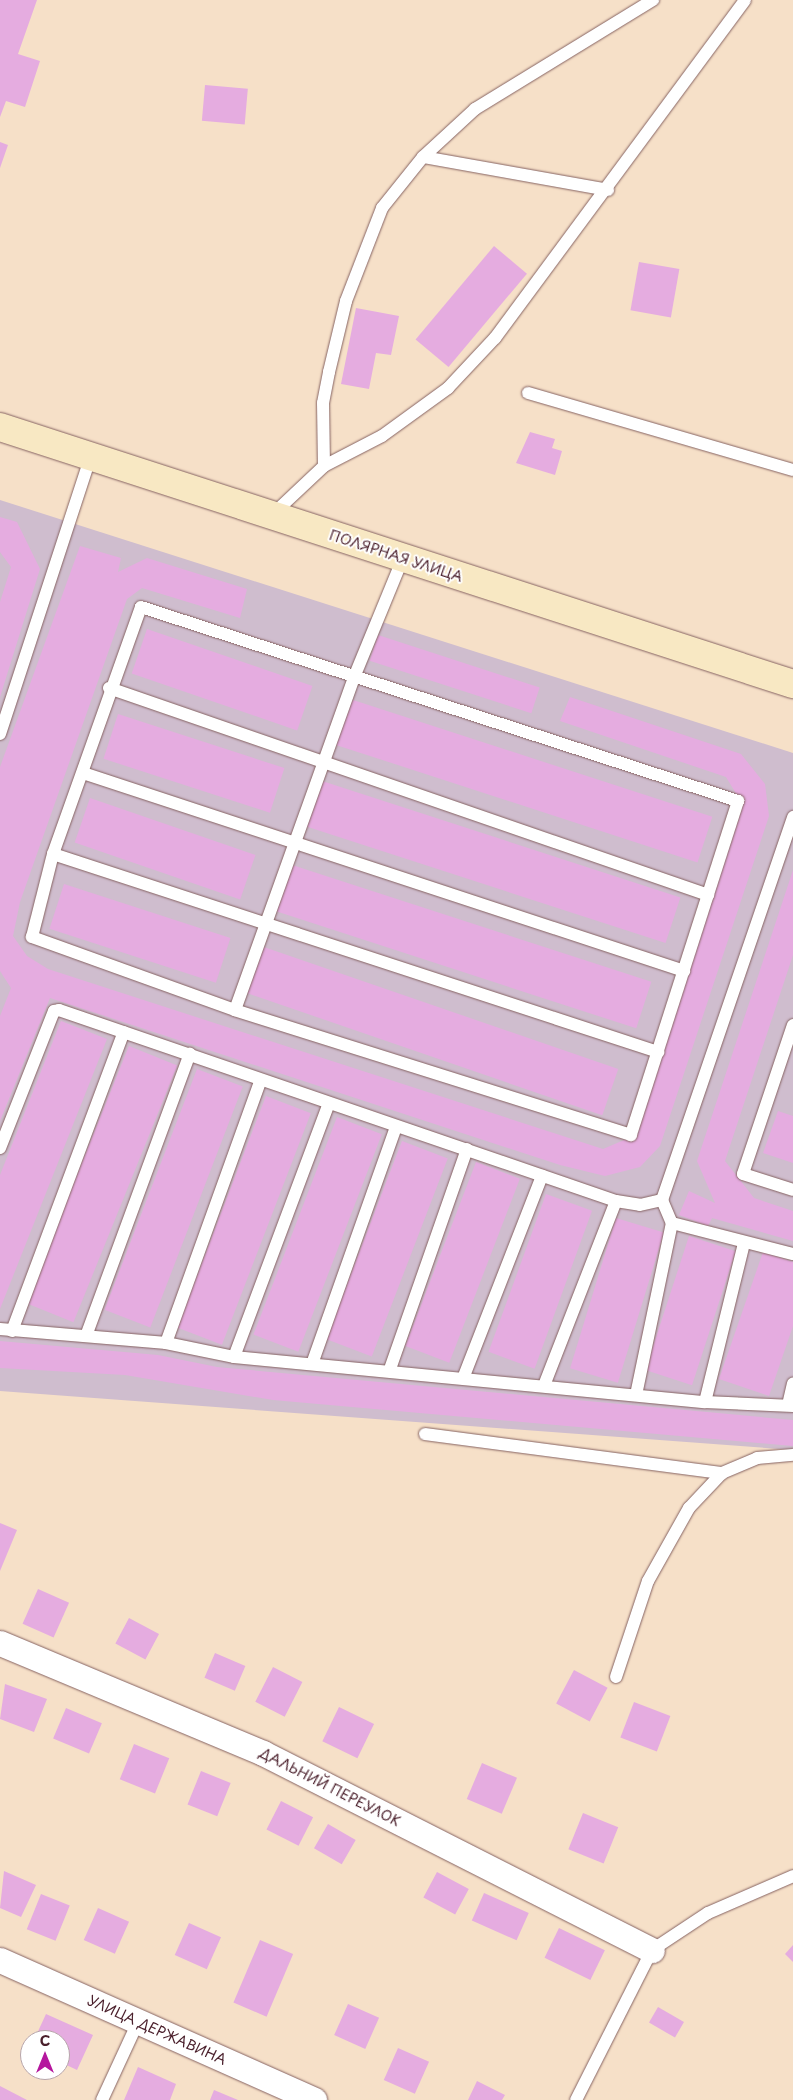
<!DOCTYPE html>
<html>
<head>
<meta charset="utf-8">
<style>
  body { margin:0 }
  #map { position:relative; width:793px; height:2100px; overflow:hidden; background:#f6e0c8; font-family:"Playpen Sans",sans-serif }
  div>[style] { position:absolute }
  .industrial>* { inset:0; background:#cfbdce }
  .building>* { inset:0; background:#e5ace0; transform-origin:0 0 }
  .roads { filter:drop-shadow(0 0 1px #866362) drop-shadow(0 0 1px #866362) }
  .service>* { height:12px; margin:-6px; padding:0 6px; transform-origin:6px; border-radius:6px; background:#fff }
  .minor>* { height:25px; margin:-12.5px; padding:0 12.5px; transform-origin:12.5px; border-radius:12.5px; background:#fff }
  .secondary>* { height:28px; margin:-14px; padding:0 14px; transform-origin:14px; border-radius:14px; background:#f8e8c3 }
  span { translate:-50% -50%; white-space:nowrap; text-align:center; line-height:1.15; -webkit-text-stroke:4px #fff; paint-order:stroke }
  .street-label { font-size:14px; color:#4a1f2b }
  .north { position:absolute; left:20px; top:2030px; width:50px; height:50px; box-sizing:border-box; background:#fff; border:1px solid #b7a5aa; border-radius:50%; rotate:0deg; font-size:14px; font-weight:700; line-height:20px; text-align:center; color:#4a1f2b }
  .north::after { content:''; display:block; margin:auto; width:18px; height:22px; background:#b5179e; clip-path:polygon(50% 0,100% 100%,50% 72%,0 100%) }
</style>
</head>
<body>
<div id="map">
  <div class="industrial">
    <i style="clip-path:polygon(0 500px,793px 753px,793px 1450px,0 1391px)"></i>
  </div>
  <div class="building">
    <i style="clip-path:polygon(0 0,37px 0,18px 54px,40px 61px,25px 107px,6px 101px,0 117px)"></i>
    <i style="left:205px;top:85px;width:43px;height:36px;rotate:5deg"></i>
    <i style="clip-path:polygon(0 142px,8px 145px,0 168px)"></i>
    <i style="left:494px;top:246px;width:43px;height:122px;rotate:40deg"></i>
    <i style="left:639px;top:262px;width:41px;height:49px;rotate:10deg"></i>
    <i style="clip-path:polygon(356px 308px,399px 316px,391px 355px,376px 353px,369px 389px,341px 384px)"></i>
    <i style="clip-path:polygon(530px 432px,555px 439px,552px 448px,562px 451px,555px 475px,516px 463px)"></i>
    <i style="clip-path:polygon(0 517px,17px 522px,40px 569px,0 697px,0 602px,11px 567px,0 552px)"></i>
    <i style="clip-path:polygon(80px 546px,121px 558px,118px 572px,147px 558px,247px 589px,240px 618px,142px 588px,127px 599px,20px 902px,13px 936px,27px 956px,48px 969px,603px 1149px,636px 1135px,743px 805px,726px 777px,560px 721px,570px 697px,741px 754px,765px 784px,769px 816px,660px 1146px,640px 1167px,605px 1176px,560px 1165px,50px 998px,0 1121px,0 1016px,11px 988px,0 971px,0 767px)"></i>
    <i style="left:147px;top:629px;width:175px;height:47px;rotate:19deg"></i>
    <i style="left:378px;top:635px;width:170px;height:27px;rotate:18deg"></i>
    <i style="left:350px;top:699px;width:381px;height:48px;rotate:18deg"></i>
    <i style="left:118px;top:714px;width:175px;height:47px;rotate:18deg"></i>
    <i style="left:319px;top:780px;width:380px;height:48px;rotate:18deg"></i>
    <i style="left:90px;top:798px;width:175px;height:47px;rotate:19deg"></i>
    <i style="left:289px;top:864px;width:381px;height:49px;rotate:18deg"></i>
    <i style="clip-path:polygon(793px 870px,793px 955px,725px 1161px,754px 1198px,793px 1211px,793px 1241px,712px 1218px,708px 1226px,679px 1215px,689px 1191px,715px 1203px,697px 1161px)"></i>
    <i style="left:64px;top:884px;width:175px;height:47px;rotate:18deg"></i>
    <i style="left:258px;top:945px;width:381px;height:49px;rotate:19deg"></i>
    <i style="clip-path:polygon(61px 1021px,107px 1039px,0 1309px,0 1175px)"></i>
    <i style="left:129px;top:1046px;width:52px;height:277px;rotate:22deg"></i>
    <i style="left:197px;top:1069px;width:49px;height:258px;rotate:21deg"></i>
    <i style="left:266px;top:1096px;width:48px;height:248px;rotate:21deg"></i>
    <i style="clip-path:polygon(778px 1111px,793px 1116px,793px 1163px,763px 1153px)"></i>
    <i style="left:337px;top:1117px;width:48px;height:233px;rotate:21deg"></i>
    <i style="left:402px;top:1141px;width:49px;height:212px;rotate:21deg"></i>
    <i style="left:476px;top:1162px;width:47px;height:197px;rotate:21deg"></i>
    <i style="left:546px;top:1194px;width:49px;height:168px;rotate:20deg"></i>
    <i style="left:616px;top:1218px;width:50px;height:157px;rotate:17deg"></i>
    <i style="left:689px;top:1236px;width:49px;height:141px;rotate:18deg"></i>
    <i style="clip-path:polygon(763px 1252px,793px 1262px,793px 1326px,769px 1396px,719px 1379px)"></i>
    <i style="clip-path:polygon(0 1341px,158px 1355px,217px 1367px,793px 1420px,793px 1446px,273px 1400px,125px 1375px,0 1368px)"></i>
    <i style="clip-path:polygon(0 1523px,17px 1530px,0 1571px)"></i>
    <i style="left:38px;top:1589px;width:34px;height:38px;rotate:24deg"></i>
    <i style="left:129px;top:1618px;width:34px;height:29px;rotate:28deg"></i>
    <i style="left:215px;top:1653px;width:33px;height:27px;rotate:23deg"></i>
    <i style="left:273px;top:1667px;width:33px;height:39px;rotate:27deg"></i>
    <i style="left:574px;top:1670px;width:38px;height:38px;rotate:28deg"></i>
    <i style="clip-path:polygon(5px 1684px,47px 1699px,34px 1732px,0 1719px)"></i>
    <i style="left:634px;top:1702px;width:39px;height:38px;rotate:21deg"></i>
    <i style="left:339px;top:1707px;width:39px;height:38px;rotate:26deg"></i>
    <i style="left:66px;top:1708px;width:39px;height:33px;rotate:23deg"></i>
    <i style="left:134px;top:1744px;width:38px;height:38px;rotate:22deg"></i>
    <i style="left:482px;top:1763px;width:38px;height:39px;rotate:23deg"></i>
    <i style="left:201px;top:1771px;width:32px;height:36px;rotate:22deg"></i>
    <i style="left:281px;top:1801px;width:36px;height:32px;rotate:27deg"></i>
    <i style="left:583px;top:1813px;width:38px;height:39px;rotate:22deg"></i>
    <i style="left:328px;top:1824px;width:32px;height:28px;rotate:30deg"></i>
    <i style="clip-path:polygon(4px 1871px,36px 1885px,21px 1917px,0 1908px)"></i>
    <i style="left:437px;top:1872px;width:36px;height:29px;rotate:28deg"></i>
    <i style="left:484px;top:1893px;width:49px;height:30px;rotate:24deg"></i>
    <i style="left:41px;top:1894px;width:31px;height:38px;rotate:22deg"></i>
    <i style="left:98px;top:1908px;width:34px;height:35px;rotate:24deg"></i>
    <i style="left:189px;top:1923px;width:35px;height:35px;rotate:24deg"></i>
    <i style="left:559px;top:1928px;width:51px;height:33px;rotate:26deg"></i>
    <i style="left:260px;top:1940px;width:36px;height:68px;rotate:23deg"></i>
    <i style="clip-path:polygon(793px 1945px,793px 1962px,785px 1954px)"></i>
    <i style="left:348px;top:2004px;width:34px;height:34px;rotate:24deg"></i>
    <i style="left:658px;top:2007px;width:30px;height:18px;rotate:30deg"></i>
    <i style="clip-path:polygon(46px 2014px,93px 2035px,77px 2070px,60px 2062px,60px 2040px,34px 2040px)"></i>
    <i style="left:398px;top:2048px;width:34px;height:35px;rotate:24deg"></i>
    <i style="clip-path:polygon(138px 2067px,176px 2084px,170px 2100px,124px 2100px)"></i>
    <i style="clip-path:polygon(477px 2081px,505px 2095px,502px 2100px,468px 2100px)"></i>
    <i style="clip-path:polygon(0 2086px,27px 2100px,0 2100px)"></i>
    <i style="clip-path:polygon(214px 2090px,238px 2100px,210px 2100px)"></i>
  </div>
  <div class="roads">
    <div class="service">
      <i style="left:423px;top:157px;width:188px;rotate:10.1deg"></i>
      <i style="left:528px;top:393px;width:276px;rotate:16.2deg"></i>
      <i style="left:324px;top:466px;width:63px;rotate:-90.9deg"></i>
      <i style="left:323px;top:403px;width:32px;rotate:-79deg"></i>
      <i style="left:329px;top:372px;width:73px;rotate:-76.5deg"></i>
      <i style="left:346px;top:301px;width:100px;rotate:-68.8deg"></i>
      <i style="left:382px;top:208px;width:65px;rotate:-51.2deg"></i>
      <i style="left:423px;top:157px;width:71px;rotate:-42.7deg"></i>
      <i style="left:475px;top:109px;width:209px;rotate:-31.5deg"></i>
      <i style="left:272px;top:515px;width:71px;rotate:-43.3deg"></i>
      <i style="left:324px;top:466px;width:65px;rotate:-27.3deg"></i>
      <i style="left:382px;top:436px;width:82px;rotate:-36deg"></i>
      <i style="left:448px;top:388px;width:69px;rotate:-46.8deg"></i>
      <i style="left:495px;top:338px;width:420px;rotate:-53.5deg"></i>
      <i style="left:141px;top:607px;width:628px;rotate:18deg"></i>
      <i style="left:738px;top:801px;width:351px;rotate:107.8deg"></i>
      <i style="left:631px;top:1135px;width:415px;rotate:-162.5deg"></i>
      <i style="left:235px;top:1010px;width:216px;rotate:-160.2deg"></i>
      <i style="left:32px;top:937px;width:86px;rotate:-75.8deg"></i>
      <i style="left:53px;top:854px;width:262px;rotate:-70.4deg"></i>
      <i style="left:109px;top:688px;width:634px;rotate:19.06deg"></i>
      <i style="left:0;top:734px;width:293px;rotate:-71.9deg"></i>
      <i style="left:83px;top:773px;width:633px;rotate:18.23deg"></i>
      <i style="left:53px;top:854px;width:637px;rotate:18.12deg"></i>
      <i style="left:235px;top:1010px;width:356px;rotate:-70.3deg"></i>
      <i style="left:355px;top:675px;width:126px;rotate:-67.7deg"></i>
      <i style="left:793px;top:1025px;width:157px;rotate:108.6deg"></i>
      <i style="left:743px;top:1174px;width:52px;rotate:17.7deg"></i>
      <i style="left:0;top:1148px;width:147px;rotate:-68.5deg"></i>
      <i style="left:54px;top:1011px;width:5px;rotate:-11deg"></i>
      <i style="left:59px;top:1010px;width:589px;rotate:18.93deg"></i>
      <i style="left:616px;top:1201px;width:24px;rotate:9deg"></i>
      <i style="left:640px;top:1205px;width:23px;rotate:-13deg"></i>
      <i style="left:662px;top:1200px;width:405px;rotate:-71.1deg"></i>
      <i style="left:662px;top:1200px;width:25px;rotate:67deg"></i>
      <i style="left:672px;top:1223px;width:125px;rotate:14.4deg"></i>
      <i style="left:0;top:1329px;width:167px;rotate:4.8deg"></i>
      <i style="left:166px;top:1343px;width:69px;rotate:11.6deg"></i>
      <i style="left:234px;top:1357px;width:473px;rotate:5.5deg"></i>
      <i style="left:705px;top:1402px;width:88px;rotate:2.6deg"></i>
      <i style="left:12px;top:1331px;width:319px;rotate:-69.5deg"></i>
      <i style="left:86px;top:1336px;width:301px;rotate:-69.8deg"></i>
      <i style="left:166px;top:1343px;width:277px;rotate:-70.2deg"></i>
      <i style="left:234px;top:1357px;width:269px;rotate:-69.5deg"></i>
      <i style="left:312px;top:1364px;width:251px;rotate:-70.5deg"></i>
      <i style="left:390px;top:1369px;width:233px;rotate:-70.7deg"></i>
      <i style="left:464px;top:1376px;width:215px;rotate:-68.7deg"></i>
      <i style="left:545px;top:1383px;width:195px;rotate:-68.7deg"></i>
      <i style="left:636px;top:1395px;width:176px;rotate:-78.2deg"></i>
      <i style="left:705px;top:1402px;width:164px;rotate:-76.2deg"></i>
      <i style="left:788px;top:1405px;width:22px;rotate:-77deg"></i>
      <i style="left:425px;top:1434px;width:300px;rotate:7.5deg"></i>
      <i style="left:616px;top:1677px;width:101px;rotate:-71.6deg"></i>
      <i style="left:648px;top:1581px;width:84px;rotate:-60.7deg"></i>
      <i style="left:689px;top:1508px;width:48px;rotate:-46.7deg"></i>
      <i style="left:722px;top:1473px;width:38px;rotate:-23deg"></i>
      <i style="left:757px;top:1458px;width:36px;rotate:-5deg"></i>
      <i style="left:102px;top:2100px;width:86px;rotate:-65.2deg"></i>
      <i style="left:576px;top:2100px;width:168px;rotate:-63.1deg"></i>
      <i style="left:652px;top:1950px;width:67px;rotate:-33.5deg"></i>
      <i style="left:708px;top:1913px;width:93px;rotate:-23.5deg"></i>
    </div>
    <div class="minor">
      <i style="left:0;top:1643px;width:285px;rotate:22.7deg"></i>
      <i style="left:263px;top:1753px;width:436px;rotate:26.9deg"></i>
      <i style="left:0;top:1960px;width:344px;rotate:24deg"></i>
    </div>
    <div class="secondary">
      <i style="left:0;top:427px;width:834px;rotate:17.96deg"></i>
    </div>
  </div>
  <div class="street-label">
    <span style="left:396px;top:556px;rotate:18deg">ПОЛЯРНАЯ УЛИЦА</span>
    <span style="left:330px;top:1787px;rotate:27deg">ДАЛЬНИЙ ПЕРЕУЛОК</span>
    <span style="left:157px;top:2030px;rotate:24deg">УЛИЦА ДЕРЖАВИНА</span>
  </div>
  <div class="north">С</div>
</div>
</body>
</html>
